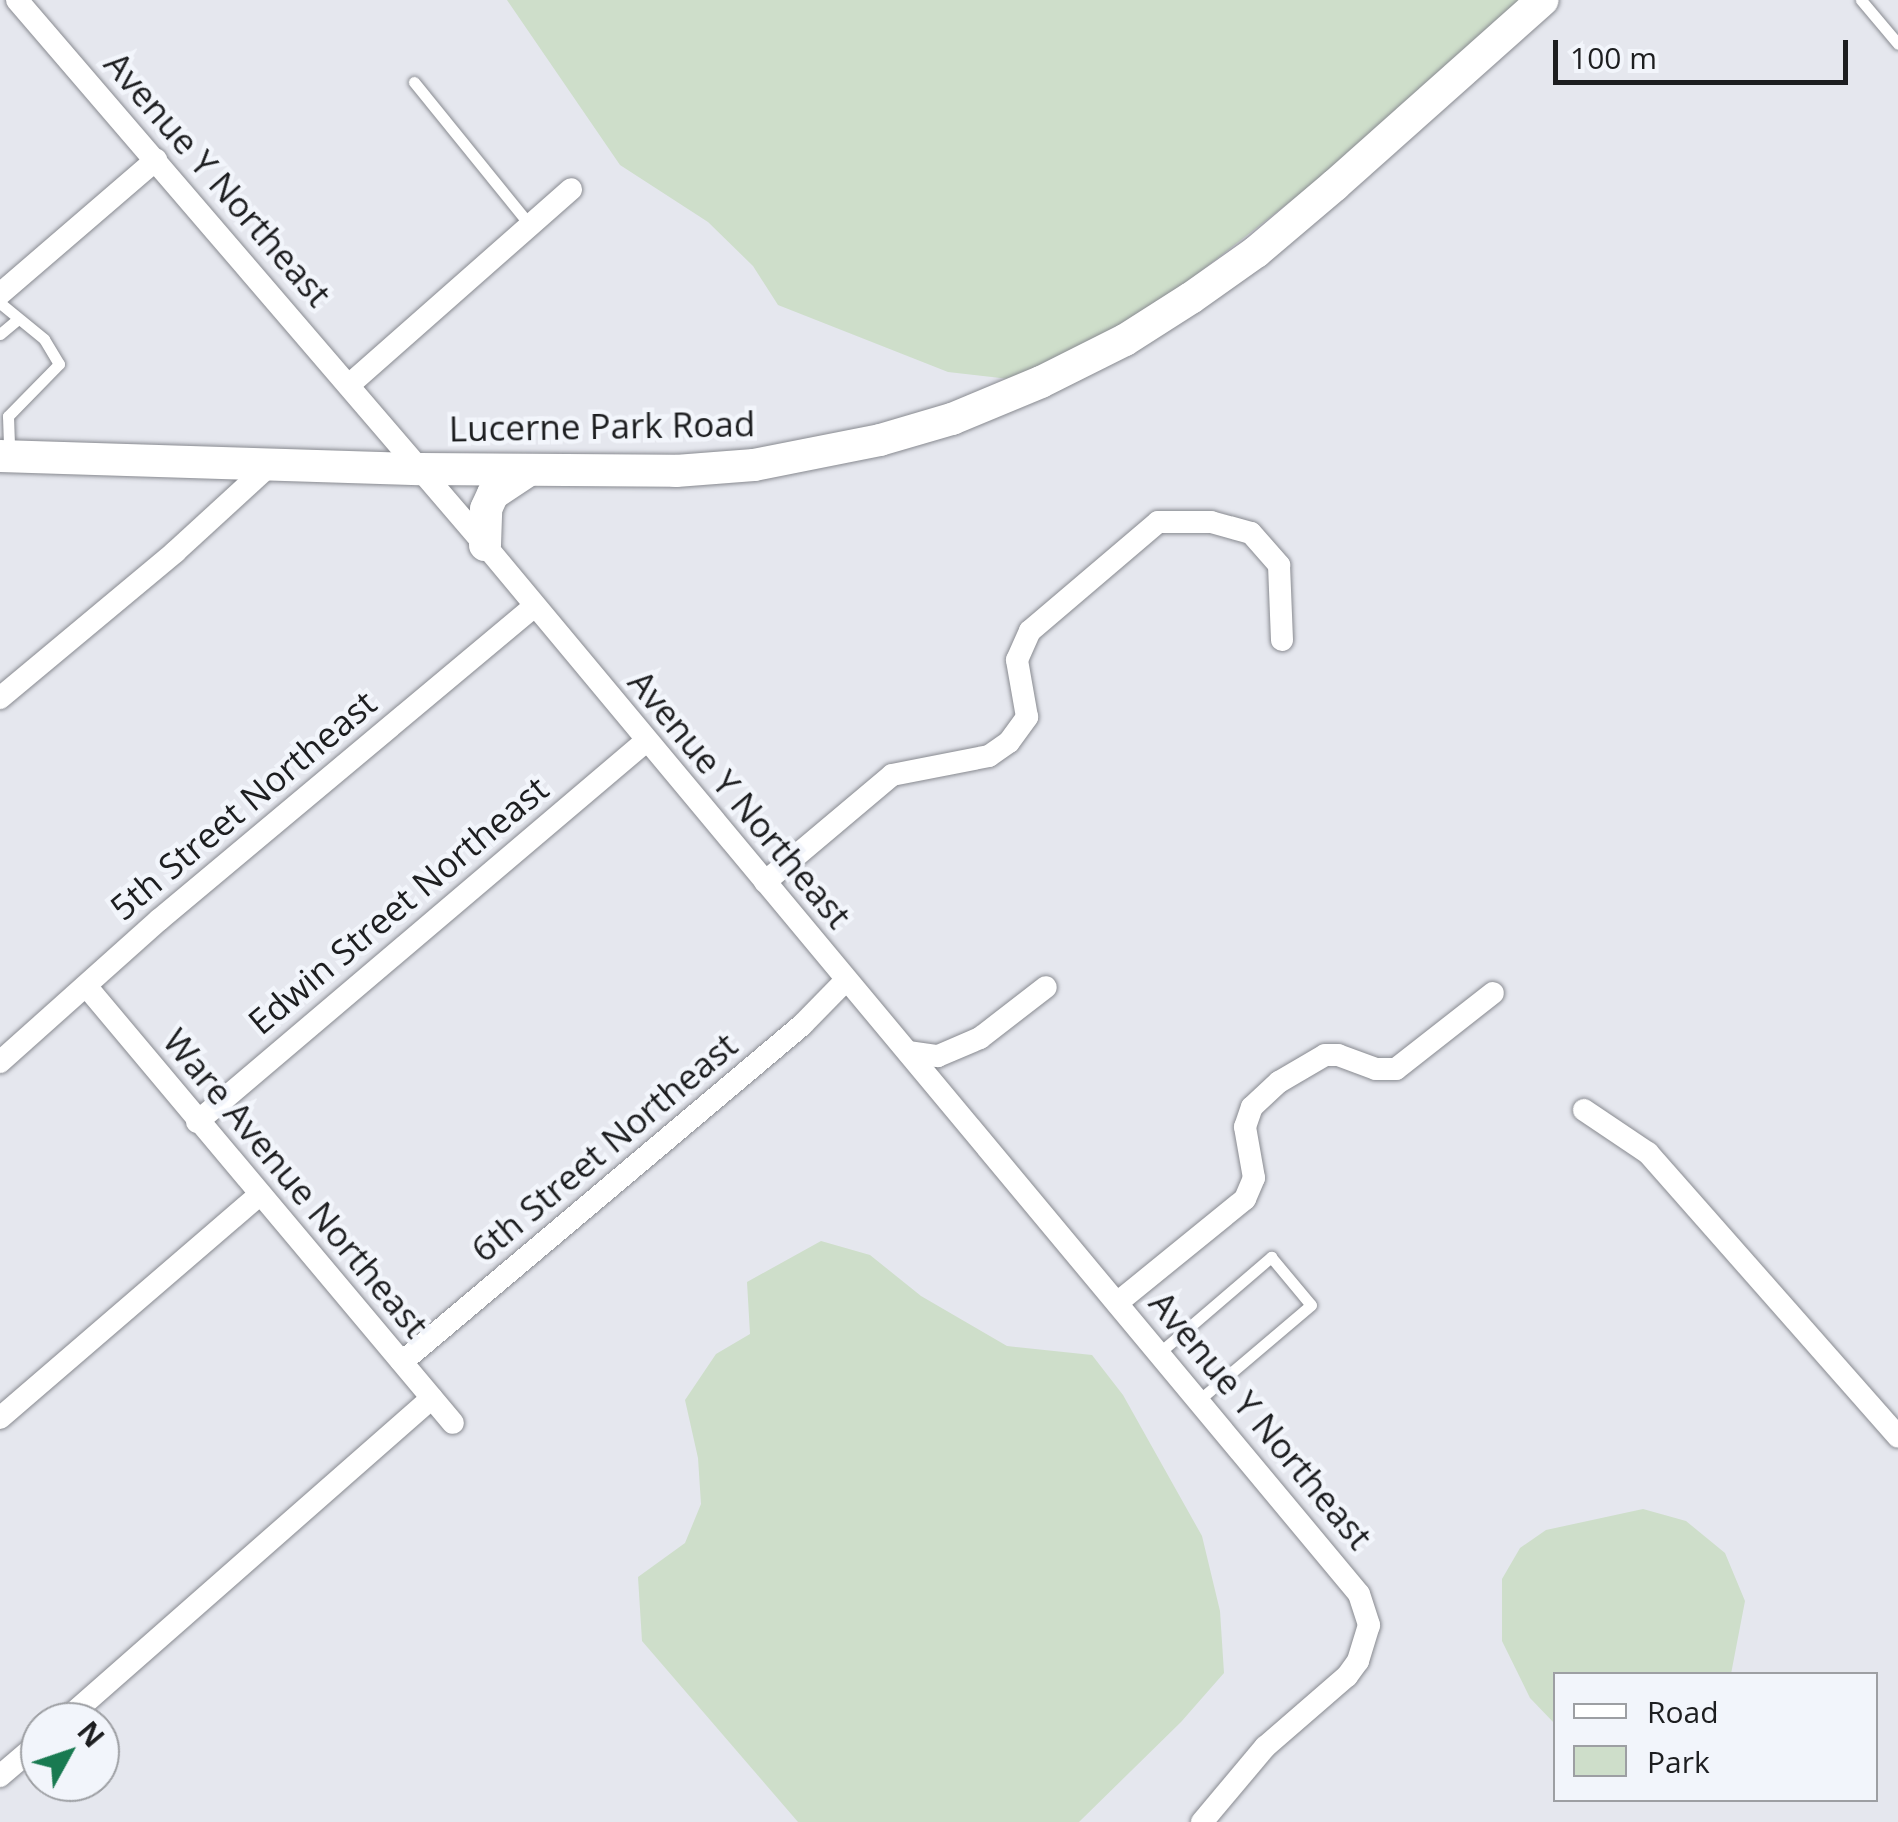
<!DOCTYPE html>
<html>
<head>
<meta charset="utf-8">
<style>
  body { margin:0 }
  #map { position:relative; width:1898px; height:1822px; overflow:hidden; background:#e5e7ee; font-family:"Open Sans",sans-serif }
  div>[style] { position:absolute }
  .green>* { inset:0; background:#cedeca }
  .roads { filter:drop-shadow(0 0 2px #888a90) drop-shadow(0 0 2px #888a90) }
  .service>* { height:11px; margin:-5.5px; padding:0 5.5px; transform-origin:5.5px; border-radius:5.5px; background:#fff }
  .minor>* { height:22px; margin:-11px; padding:0 11px; transform-origin:11px; border-radius:11px; background:#fff }
  .secondary>* { height:32px; margin:-16px; padding:0 16px; transform-origin:16px; border-radius:16px; background:#fff }
  span { translate:-50% -50%; white-space:nowrap; text-align:center; line-height:1.15; -webkit-text-stroke:9px #f2f5fb; paint-order:stroke }
  .street-label { font-size:35px; color:#1d1e20 }
  .legend { position:absolute; left:1553px; top:1672px; width:325px; height:130px; box-sizing:border-box; background:#f2f5fb; border:2px solid #9d9fa3; margin:0; padding:12px 18px; list-style:none; font-size:30px; color:#1d1e20 }
  .legend li { display:flex; align-items:center; gap:20px; height:50px }
  .legend b { width:50px; border:2px solid #9d9fa3 }
  .north { position:absolute; left:20px; top:1702px; width:100px; height:100px; box-sizing:border-box; background:#f2f5fb; border:2px solid #9d9fa3; border-radius:50%; rotate:50deg; font-size:28px; font-weight:700; line-height:40px; text-align:center; color:#1d1e20 }
  .north::after { content:''; display:block; margin:auto; width:35px; height:45px; background:#197a51; clip-path:polygon(50% 0,100% 100%,50% 72%,0 100%) }
  .scale { position:absolute; left:1553px; top:40px; width:295px; height:45px; box-sizing:border-box; border:5px solid #1d1e20; border-top:0; padding-left:12px; font-size:30px; line-height:35px; white-space:nowrap; color:#1d1e20; -webkit-text-stroke:8px #f2f5fb; paint-order:stroke }
</style>
</head>
<body>
<div id="map">
  <div class="green">
    <i style="clip-path:polygon(507px 0,1527px 0,1382px 130px,1146px 314px,1019px 380px,948px 372px,778px 305px,753px 266px,708px 222px,620px 165px)"></i>
    <i style="clip-path:polygon(821px 1241px,870px 1255px,921px 1296px,1007px 1346px,1092px 1355px,1123px 1395px,1202px 1536px,1220px 1611px,1224px 1673px,1181px 1722px,1079px 1822px,798px 1822px,642px 1641px,638px 1577px,685px 1543px,701px 1504px,698px 1458px,685px 1400px,716px 1354px,750px 1334px,747px 1282px)"></i>
    <i style="clip-path:polygon(1643px 1509px,1686px 1521px,1725px 1553px,1745px 1601px,1731px 1674px,1556px 1674px,1555px 1724px,1530px 1698px,1502px 1641px,1502px 1579px,1520px 1548px,1546px 1530px)"></i>
  </div>
  <div class="roads">
    <div class="service">
      <i style="left:1861px;top:0;width:57px;rotate:49.9deg"></i>
      <i style="left:414px;top:82px;width:184px;rotate:51deg"></i>
      <i style="left:0;top:303px;width:57px;rotate:39.3deg"></i>
      <i style="left:44px;top:339px;width:29px;rotate:59deg"></i>
      <i style="left:59px;top:364px;width:73px;rotate:134.4deg"></i>
      <i style="left:8px;top:416px;width:37px;rotate:88deg"></i>
      <i style="left:0;top:334px;width:23px;rotate:-40deg"></i>
      <i style="left:1159px;top:1353px;width:148px;rotate:-40.6deg"></i>
      <i style="left:1271px;top:1257px;width:62px;rotate:50.2deg"></i>
      <i style="left:1311px;top:1305px;width:147px;rotate:139.7deg"></i>
    </div>
    <div class="minor">
      <i style="left:17px;top:0;width:718px;rotate:49.35deg"></i>
      <i style="left:485px;top:545px;width:1365px;rotate:50.2deg"></i>
      <i style="left:1359px;top:1594px;width:33px;rotate:72deg"></i>
      <i style="left:1369px;top:1625px;width:38px;rotate:107deg"></i>
      <i style="left:1358px;top:1661px;width:19px;rotate:126deg"></i>
      <i style="left:1347px;top:1676px;width:108px;rotate:139.1deg"></i>
      <i style="left:1265px;top:1747px;width:98px;rotate:130deg"></i>
      <i style="left:0;top:294px;width:206px;rotate:-40.7deg"></i>
      <i style="left:349px;top:385px;width:296px;rotate:-41.4deg"></i>
      <i style="left:0;top:698px;width:228px;rotate:-39.8deg"></i>
      <i style="left:175px;top:552px;width:129px;rotate:-42.5deg"></i>
      <i style="left:765px;top:882px;width:166px;rotate:-40.1deg"></i>
      <i style="left:892px;top:775px;width:99px;rotate:-11.1deg"></i>
      <i style="left:989px;top:756px;width:24px;rotate:-35deg"></i>
      <i style="left:1009px;top:742px;width:31px;rotate:-54deg"></i>
      <i style="left:1027px;top:717px;width:58px;rotate:-100deg"></i>
      <i style="left:1017px;top:660px;width:32px;rotate:-66deg"></i>
      <i style="left:1030px;top:631px;width:168px;rotate:-40.4deg"></i>
      <i style="left:1158px;top:522px;width:53px"></i>
      <i style="left:1211px;top:522px;width:41px;rotate:15.4deg"></i>
      <i style="left:1251px;top:533px;width:43px;rotate:48.8deg"></i>
      <i style="left:1279px;top:565px;width:75px;rotate:87.7deg"></i>
      <i style="left:87px;top:987px;width:569px;rotate:49.99deg"></i>
      <i style="left:908px;top:1052px;width:30px;rotate:8deg"></i>
      <i style="left:938px;top:1056px;width:46px;rotate:-23.2deg"></i>
      <i style="left:980px;top:1038px;width:83px;rotate:-37.7deg"></i>
      <i style="left:0;top:1062px;width:213px;rotate:-41.8deg"></i>
      <i style="left:159px;top:920px;width:489px;rotate:-39.9deg"></i>
      <i style="left:1584px;top:1110px;width:77px;rotate:33.9deg"></i>
      <i style="left:1648px;top:1153px;width:378px;rotate:48.6deg"></i>
      <i style="left:197px;top:1122px;width:587px;rotate:-40.31deg"></i>
      <i style="left:1117px;top:1303px;width:165px;rotate:-39.1deg"></i>
      <i style="left:1245px;top:1199px;width:23px;rotate:-67deg"></i>
      <i style="left:1254px;top:1178px;width:52px;rotate:-100deg"></i>
      <i style="left:1245px;top:1127px;width:21px;rotate:-71deg"></i>
      <i style="left:1252px;top:1107px;width:37px;rotate:-43deg"></i>
      <i style="left:1279px;top:1082px;width:53px;rotate:-30.4deg"></i>
      <i style="left:1325px;top:1055px;width:13px"></i>
      <i style="left:1338px;top:1055px;width:40px;rotate:20.2deg"></i>
      <i style="left:1376px;top:1069px;width:20px"></i>
      <i style="left:1396px;top:1069px;width:123px;rotate:-38.1deg"></i>
      <i style="left:402px;top:1362px;width:523px;rotate:-40.11deg"></i>
      <i style="left:802px;top:1025px;width:63px;rotate:-45.6deg"></i>
      <i style="left:0;top:1418px;width:342px;rotate:-40.7deg"></i>
      <i style="left:63px;top:1722px;width:491px;rotate:-41.3deg"></i>
      <i style="left:0;top:1776px;width:52px;rotate:-40.4deg"></i>
    </div>
    <div class="secondary">
      <i style="left:0;top:456px;width:420px;rotate:1.8deg"></i>
      <i style="left:420px;top:469px;width:256px;rotate:0.4deg"></i>
      <i style="left:676px;top:471px;width:78px;rotate:-4.4deg"></i>
      <i style="left:754px;top:465px;width:128px;rotate:-11.2deg"></i>
      <i style="left:880px;top:440px;width:75px;rotate:-16.3deg"></i>
      <i style="left:952px;top:419px;width:96px;rotate:-22.6deg"></i>
      <i style="left:1041px;top:382px;width:94px;rotate:-26.6deg"></i>
      <i style="left:1125px;top:340px;width:78px;rotate:-32.5deg"></i>
      <i style="left:1191px;top:298px;width:80px;rotate:-35.3deg"></i>
      <i style="left:1256px;top:252px;width:104px;rotate:-40.3deg"></i>
      <i style="left:1335px;top:185px;width:278px;rotate:-41.7deg"></i>
      <i style="left:485px;top:545px;width:36px;rotate:-88deg"></i>
      <i style="left:486px;top:509px;width:17px;rotate:-65deg"></i>
      <i style="left:493px;top:494px;width:43px;rotate:-33.7deg"></i>
    </div>
  </div>
  <div class="street-label">
    <span style="left:218px;top:179px;rotate:49deg">Avenue Y Northeast</span>
    <span style="left:602px;top:426px;rotate:-1deg">Lucerne Park Road</span>
    <span style="left:740px;top:799px;rotate:50deg">Avenue Y Northeast</span>
    <span style="left:243px;top:805px;rotate:-40deg">5th Street Northeast</span>
    <span style="left:398px;top:905px;rotate:-40deg">Edwin Street Northeast</span>
    <span style="left:604px;top:1147px;rotate:-40deg">6th Street Northeast</span>
    <span style="left:296px;top:1183px;rotate:50deg">Ware Avenue Northeast</span>
    <span style="left:1261px;top:1420px;rotate:50deg">Avenue Y Northeast</span>
  </div>
  <ul class="legend">
  <li><b style="height:12px;background:#fff"></b>Road</li>
  <li><b style="height:28px;background:#cedeca"></b>Park</li>
  </ul>
  <div class="north">N</div>
  <div class="scale">100 m</div>
</div>
</body>
</html>
